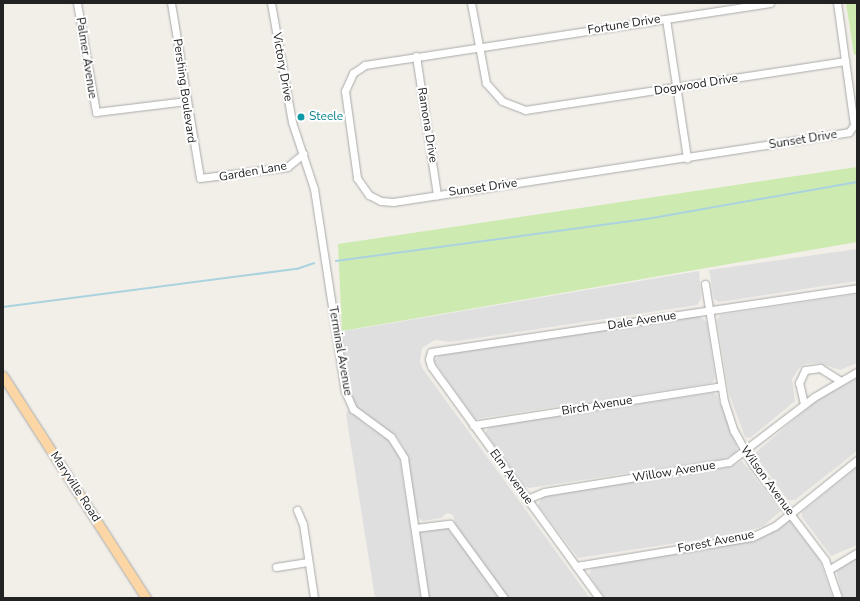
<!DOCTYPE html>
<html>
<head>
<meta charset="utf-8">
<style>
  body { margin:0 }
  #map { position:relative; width:860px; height:601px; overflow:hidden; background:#f2efe9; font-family:"Nunito Sans",sans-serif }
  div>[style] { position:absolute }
  .residential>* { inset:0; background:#e0dfdf }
  .grass>* { inset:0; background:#cdebb0 }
  .stream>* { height:1.5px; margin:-0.75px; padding:0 0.75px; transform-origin:0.75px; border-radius:0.75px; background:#aad3df }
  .roads { filter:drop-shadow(0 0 1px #a9a9a9) drop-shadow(0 0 1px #a9a9a9) }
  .minor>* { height:7px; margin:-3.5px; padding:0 3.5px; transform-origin:3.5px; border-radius:3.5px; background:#fff }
  .major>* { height:9px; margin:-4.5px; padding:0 4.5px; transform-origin:4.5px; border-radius:4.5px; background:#fcd6a4 }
  .dots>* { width:11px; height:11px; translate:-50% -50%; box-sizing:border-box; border:2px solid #fff; border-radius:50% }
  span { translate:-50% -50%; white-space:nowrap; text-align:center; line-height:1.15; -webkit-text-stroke:4px #fff; paint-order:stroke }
  .street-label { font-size:12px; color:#222 }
  .culture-label { font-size:12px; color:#0d838f }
  .left { translate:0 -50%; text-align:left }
  .frame { position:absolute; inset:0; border:4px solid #222; pointer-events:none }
</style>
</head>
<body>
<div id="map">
  <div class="residential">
    <i style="clip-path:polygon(857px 249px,857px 281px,719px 302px,714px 299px,709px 270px)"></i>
    <i style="clip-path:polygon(699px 271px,701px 299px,697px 305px,451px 342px,435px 340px,422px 348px,420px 361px,423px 369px,590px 598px,509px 598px,456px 526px,453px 515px,447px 513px,441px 518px,423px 521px,417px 517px,405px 449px,397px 437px,355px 406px,339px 332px)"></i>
    <i style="clip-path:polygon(857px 294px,857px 363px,840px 370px,819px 363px,806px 364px,799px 368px,792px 379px,795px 401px,750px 438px,745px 437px,729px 394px,717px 320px,720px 315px)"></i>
    <i style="clip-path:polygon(699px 316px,707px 322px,715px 378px,712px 383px,475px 419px,434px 361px,440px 355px)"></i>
    <i style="clip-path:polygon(857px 378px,857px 451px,795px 500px,788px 500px,754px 454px,817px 400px)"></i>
    <i style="clip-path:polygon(713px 393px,717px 395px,737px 447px,736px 453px,723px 459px,529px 488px,524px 486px,486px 433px,488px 428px,493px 426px)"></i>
    <i style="clip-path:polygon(349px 409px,366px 425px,385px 436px,399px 455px,421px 598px,375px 598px,346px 414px)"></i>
    <i style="clip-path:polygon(742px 461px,781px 511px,763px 526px,742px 533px,578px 558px,538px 505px,543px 496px,730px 467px)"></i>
    <i style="clip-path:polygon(857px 467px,857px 545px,831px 556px,802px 517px,802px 512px)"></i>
    <i style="clip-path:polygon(790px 521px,819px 559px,833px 598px,605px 598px,589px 575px,593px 566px,753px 541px)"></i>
    <i style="clip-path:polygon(447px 528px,461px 544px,499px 598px,429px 598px,420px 534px,422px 530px)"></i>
    <i style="clip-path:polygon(857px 557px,857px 598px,843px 598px,836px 570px)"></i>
  </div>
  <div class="grass">
    <i style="clip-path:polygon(846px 3px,857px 3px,857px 54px,854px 55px)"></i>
    <i style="clip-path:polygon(857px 167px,857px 242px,342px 331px,338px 244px)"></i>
  </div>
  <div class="stream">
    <i style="left:336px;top:261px;width:314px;rotate:-7.7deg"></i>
    <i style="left:647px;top:219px;width:213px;rotate:-10deg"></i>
    <i style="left:3px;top:307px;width:296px;rotate:-7.4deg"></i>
    <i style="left:297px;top:269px;width:18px;rotate:-19deg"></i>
  </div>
  <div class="roads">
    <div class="minor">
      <i style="left:77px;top:3px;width:111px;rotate:80.1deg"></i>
      <i style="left:96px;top:112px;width:91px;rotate:-7deg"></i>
      <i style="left:171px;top:3px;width:177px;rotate:80.6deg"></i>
      <i style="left:200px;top:178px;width:88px;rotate:-7.2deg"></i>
      <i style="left:287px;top:167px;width:21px;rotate:-39deg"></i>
      <i style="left:271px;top:3px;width:121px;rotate:80deg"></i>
      <i style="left:292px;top:122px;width:71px;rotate:71.8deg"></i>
      <i style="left:314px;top:189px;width:204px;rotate:81.3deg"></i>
      <i style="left:345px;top:391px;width:20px;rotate:66deg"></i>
      <i style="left:353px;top:409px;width:47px;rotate:36.4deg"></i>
      <i style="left:391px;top:437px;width:25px;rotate:58deg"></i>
      <i style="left:404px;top:458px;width:142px;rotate:81.5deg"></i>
      <i style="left:471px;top:3px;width:81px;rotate:79.4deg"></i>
      <i style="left:486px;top:83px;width:24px;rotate:48deg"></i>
      <i style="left:502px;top:101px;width:25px;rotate:21deg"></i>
      <i style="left:525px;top:110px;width:324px;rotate:-8.7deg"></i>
      <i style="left:770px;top:3px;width:410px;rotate:171.3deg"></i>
      <i style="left:365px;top:65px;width:14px;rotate:146deg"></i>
      <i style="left:353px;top:73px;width:20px;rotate:114deg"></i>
      <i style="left:345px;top:91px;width:88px;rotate:82.1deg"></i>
      <i style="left:357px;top:178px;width:21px;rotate:55deg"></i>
      <i style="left:369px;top:195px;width:13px;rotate:27deg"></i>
      <i style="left:381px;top:201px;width:12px;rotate:5deg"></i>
      <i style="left:393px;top:202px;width:461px;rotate:-8.7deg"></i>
      <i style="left:849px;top:132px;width:9px;rotate:-54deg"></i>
      <i style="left:854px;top:125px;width:123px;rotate:-97.9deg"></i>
      <i style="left:666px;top:19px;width:141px;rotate:81.4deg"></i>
      <i style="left:416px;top:56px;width:141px;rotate:81.4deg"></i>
      <i style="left:705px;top:284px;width:119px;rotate:80.8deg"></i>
      <i style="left:724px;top:401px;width:32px;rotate:72deg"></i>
      <i style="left:734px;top:431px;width:39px;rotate:61deg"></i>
      <i style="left:753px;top:465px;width:119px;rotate:52.8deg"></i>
      <i style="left:825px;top:560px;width:40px;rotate:71.1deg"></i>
      <i style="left:804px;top:404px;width:22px;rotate:-103deg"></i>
      <i style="left:799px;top:383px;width:14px;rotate:-65deg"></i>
      <i style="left:805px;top:370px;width:15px;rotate:-8deg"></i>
      <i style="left:820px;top:368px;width:22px;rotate:32deg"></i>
      <i style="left:473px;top:425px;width:251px;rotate:-8.9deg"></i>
      <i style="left:527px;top:499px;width:18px;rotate:-22deg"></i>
      <i style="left:544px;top:492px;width:187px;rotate:-9.2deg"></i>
      <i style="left:729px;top:462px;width:107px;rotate:-37.4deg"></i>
      <i style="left:814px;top:397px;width:50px;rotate:-30.2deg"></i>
      <i style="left:297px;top:510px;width:15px;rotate:67deg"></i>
      <i style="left:303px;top:524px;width:75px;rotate:81.5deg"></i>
      <i style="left:415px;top:528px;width:35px;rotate:-7deg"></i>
      <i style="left:450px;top:524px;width:92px;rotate:53.9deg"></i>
      <i style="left:576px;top:566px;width:178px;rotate:-9.4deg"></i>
      <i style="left:752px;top:537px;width:25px;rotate:-26deg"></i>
      <i style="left:775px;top:526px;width:105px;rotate:-38.8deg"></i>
      <i style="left:276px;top:567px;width:32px;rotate:-9deg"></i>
      <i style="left:830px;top:569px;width:31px;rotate:-31deg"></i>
      <i style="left:599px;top:598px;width:286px;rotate:-125.9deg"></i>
      <i style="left:431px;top:366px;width:7px;rotate:-106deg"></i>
      <i style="left:429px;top:359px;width:7px;rotate:-74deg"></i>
      <i style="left:431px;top:352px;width:431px;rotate:-8.5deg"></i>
    </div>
    <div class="major">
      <i style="left:3px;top:376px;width:264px;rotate:57.2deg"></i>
    </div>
  </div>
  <div class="dots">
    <i style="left:301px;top:117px;background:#0f9aa8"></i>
  </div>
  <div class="street-label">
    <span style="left:624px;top:25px;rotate:-9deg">Fortune Drive</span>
    <span style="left:86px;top:58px;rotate:81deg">Palmer Avenue</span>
    <span style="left:282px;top:67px;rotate:80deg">Victory Drive</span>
    <span style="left:696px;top:85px;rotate:-9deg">Dogwood Drive</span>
    <span style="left:184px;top:91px;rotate:82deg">Pershing Boulevard</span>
    <span style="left:427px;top:125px;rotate:81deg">Ramona Drive</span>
    <span style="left:803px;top:140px;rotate:-9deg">Sunset Drive</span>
    <span style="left:253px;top:172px;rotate:-10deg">Garden Lane</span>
    <span style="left:483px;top:188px;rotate:-8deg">Sunset Drive</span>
    <span style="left:642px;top:321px;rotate:-9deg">Dale Avenue</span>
    <span style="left:340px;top:351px;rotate:80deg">Terminal Avenue</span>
    <span style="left:597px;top:406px;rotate:-9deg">Birch Avenue</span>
    <span style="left:674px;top:472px;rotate:-9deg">Willow Avenue</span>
    <span style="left:511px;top:477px;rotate:54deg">Elm Avenue</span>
    <span style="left:767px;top:481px;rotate:54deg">Wilson Avenue</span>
    <span style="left:75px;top:487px;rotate:57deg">Maryville Road</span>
    <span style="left:716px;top:542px;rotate:-11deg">Forest Avenue</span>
  </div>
  <div class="culture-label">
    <span class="left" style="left:309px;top:117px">Steele</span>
  </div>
  <div class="frame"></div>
</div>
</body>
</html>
